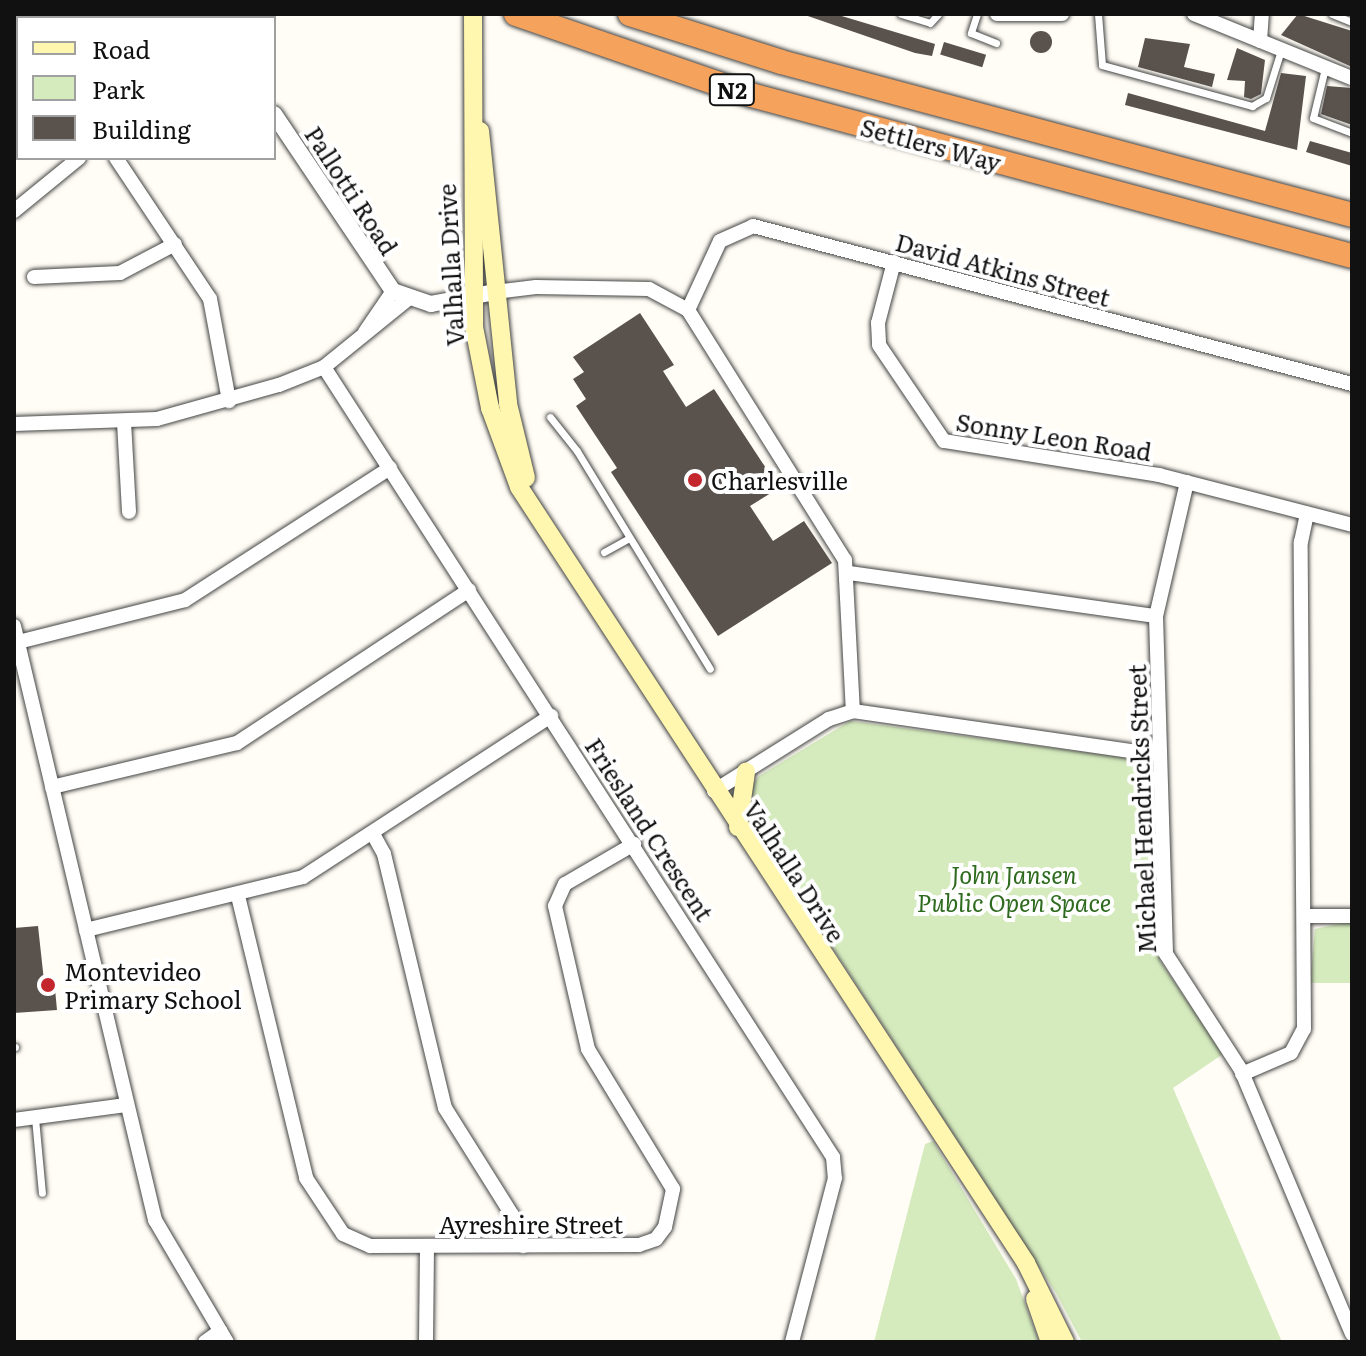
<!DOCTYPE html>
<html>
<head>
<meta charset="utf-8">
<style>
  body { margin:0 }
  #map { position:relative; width:1366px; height:1356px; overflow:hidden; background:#fffdf5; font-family:Literata,serif }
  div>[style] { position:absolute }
  .green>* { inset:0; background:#d5ebbd }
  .building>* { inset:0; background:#5a524d; transform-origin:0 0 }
  .round { border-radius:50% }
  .roads { filter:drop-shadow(0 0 2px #444) drop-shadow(0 0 2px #444) }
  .service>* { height:7px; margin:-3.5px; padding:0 3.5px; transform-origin:3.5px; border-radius:3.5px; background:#fff }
  .minor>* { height:14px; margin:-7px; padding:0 7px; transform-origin:7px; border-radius:7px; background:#fff }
  .tertiary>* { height:16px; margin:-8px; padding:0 8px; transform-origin:8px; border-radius:8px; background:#fff }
  .secondary>* { height:18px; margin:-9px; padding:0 9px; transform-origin:9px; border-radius:9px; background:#fff6b0 }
  .motorway>* { height:24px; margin:-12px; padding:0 12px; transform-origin:12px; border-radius:12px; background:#f5a25d }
  .dots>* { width:22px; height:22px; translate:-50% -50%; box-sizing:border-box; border:4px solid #fff; border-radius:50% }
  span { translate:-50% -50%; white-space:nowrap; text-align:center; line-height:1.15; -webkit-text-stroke:8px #fff; paint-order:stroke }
  .shield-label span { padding:2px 6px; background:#fff; border:2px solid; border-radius:6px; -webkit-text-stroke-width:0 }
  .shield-label { font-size:22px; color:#111; font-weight:700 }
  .street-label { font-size:24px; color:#111 }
  .poi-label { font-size:24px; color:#111 }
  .left { translate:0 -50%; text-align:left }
  .park-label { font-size:24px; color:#2f6b1f; font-style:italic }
  .frame { position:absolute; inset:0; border:16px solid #111; pointer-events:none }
  .legend { position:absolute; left:16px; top:16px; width:260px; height:144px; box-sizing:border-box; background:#fff; border:2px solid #a0a0a0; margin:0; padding:10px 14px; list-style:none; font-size:24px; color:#111 }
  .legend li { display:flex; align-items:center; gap:16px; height:40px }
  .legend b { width:40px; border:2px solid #a0a0a0 }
</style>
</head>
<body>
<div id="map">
  <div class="green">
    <i style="clip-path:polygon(850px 721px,1136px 759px,1150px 768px,1160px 961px,1223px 1054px,1173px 1088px,1282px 1342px,1082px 1342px,1056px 1293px,750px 820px,750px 787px,759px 776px)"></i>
    <i style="clip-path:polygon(1352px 921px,1352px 983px,1310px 983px,1315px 929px)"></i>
    <i style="clip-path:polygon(933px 1141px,1016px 1279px,1039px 1342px,874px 1342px,925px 1144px)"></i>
  </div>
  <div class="building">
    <i style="clip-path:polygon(802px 14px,835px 14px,935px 44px,932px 56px,915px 53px)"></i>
    <i style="clip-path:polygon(1298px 14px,1352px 31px,1352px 67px,1281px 35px)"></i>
    <i class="round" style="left:1030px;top:31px;width:22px;height:22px"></i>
    <i style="clip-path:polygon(1145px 38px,1190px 44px,1184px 67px,1215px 74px,1212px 87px,1138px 67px)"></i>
    <i style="left:944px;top:42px;width:44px;height:13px;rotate:17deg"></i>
    <i style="clip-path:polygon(1237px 48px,1265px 60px,1261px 94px,1251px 99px,1244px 97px,1245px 81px,1227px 80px)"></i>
    <i style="clip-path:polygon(1281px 73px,1306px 76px,1297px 150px,1125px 105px,1128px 93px,1265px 131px)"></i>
    <i style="clip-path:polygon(1327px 86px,1352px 88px,1352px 125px,1321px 114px)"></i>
    <i style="clip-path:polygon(1310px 141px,1352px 153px,1352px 166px,1306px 152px)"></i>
    <i style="clip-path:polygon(640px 313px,674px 365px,663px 371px,686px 407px,714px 389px,779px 488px,750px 506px,773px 541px,804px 521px,832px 563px,718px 636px,611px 472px,617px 468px,576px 406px,586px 399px,573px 379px,584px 372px,573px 357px)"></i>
    <i style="clip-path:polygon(38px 926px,45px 990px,55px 989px,57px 1010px,14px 1013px,14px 928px)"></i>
  </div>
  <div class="roads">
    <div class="service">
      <i style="left:901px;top:14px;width:30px;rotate:17deg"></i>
      <i style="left:930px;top:23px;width:12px;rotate:-48deg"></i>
      <i style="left:977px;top:14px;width:20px;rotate:108deg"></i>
      <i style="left:971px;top:33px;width:27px;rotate:22deg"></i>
      <i style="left:1098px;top:14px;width:51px;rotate:85.5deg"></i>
      <i style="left:1102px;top:65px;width:156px;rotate:15.3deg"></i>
      <i style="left:1252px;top:106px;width:16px;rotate:-30deg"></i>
      <i style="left:1266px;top:98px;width:50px;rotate:-72.6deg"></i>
      <i style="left:1332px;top:14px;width:22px;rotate:22deg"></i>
      <i style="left:1325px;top:68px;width:51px;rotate:103.5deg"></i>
      <i style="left:1313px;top:118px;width:42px;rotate:21deg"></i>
      <i style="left:550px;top:417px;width:43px;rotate:51.5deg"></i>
      <i style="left:577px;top:451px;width:255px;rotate:58.6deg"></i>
      <i style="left:604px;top:552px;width:29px;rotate:-29deg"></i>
      <i style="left:14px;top:1047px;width:1px"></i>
      <i style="left:35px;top:1118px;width:75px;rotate:84.7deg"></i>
    </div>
    <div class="minor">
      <i style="left:997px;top:14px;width:65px"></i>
      <i style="left:1194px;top:14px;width:170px;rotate:22.1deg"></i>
      <i style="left:14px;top:21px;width:11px;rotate:-41deg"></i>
      <i style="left:1260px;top:41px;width:27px;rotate:-86deg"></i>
      <i style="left:116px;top:158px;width:169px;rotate:56.3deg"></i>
      <i style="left:210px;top:299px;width:104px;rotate:79.4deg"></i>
      <i style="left:14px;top:211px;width:84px;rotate:-39.2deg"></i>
      <i style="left:894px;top:262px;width:63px;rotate:104.7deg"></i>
      <i style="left:878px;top:323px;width:22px;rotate:87deg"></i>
      <i style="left:879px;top:345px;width:116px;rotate:55.9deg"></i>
      <i style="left:944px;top:441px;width:218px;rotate:9deg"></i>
      <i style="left:1159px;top:475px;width:199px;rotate:14.5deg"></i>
      <i style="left:34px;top:277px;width:86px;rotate:-2.7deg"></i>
      <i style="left:120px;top:273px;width:62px;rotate:-27.8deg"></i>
      <i style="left:495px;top:292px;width:41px;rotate:-7deg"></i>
      <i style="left:536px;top:287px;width:113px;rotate:1deg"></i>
      <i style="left:649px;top:289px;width:44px;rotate:28.3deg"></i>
      <i style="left:688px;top:310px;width:295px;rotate:57.9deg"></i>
      <i style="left:845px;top:560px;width:151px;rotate:87deg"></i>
      <i style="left:688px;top:310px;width:76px;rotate:-65.1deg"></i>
      <i style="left:720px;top:241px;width:36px;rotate:-24deg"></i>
      <i style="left:753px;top:226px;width:619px;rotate:14.78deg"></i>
      <i style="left:365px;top:332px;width:50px;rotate:-55.7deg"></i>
      <i style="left:324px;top:367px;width:940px;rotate:57.21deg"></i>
      <i style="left:833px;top:1157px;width:21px;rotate:85deg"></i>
      <i style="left:835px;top:1178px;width:170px;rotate:104.7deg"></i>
      <i style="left:124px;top:422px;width:90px;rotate:86.8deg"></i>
      <i style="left:14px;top:424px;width:143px;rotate:-2deg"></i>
      <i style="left:157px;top:419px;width:127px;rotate:-15.6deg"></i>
      <i style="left:279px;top:385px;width:48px;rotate:-21.8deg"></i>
      <i style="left:324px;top:367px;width:108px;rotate:-39deg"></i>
      <i style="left:1187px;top:482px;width:138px;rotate:103deg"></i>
      <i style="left:1156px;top:616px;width:338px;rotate:88.3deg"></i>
      <i style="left:1166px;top:954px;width:138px;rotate:57.1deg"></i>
      <i style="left:1241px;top:1070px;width:286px;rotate:67.2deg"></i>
      <i style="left:849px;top:573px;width:310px;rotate:8deg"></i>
      <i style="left:14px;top:626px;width:611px;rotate:76.65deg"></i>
      <i style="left:155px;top:1220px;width:142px;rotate:59.5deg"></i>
      <i style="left:14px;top:643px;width:176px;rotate:-14.1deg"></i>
      <i style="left:185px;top:600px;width:244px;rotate:-32.8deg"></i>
      <i style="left:52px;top:787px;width:190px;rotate:-13.4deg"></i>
      <i style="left:237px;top:743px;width:278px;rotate:-33.4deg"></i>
      <i style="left:714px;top:791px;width:136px;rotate:-32.1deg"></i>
      <i style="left:829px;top:719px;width:25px;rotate:-18deg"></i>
      <i style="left:853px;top:711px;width:310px;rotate:8.2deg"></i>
      <i style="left:373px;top:834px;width:23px;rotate:61deg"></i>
      <i style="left:384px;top:854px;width:261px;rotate:76.5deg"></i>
      <i style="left:445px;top:1108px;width:126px;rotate:57.9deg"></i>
      <i style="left:512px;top:1215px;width:33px;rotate:70deg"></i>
      <i style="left:238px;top:896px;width:290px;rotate:76.4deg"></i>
      <i style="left:306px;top:1178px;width:67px;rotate:56.5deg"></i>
      <i style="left:343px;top:1234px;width:30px;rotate:24deg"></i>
      <i style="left:370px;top:1246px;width:269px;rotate:-0.2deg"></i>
      <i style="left:639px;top:1245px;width:18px;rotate:-19deg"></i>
      <i style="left:656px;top:1239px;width:15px;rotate:-53deg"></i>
      <i style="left:665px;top:1227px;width:39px;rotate:-78deg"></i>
      <i style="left:673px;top:1189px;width:164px;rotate:-121.3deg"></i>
      <i style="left:588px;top:1049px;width:147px;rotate:-103deg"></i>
      <i style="left:555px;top:906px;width:24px;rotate:-66deg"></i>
      <i style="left:565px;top:884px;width:80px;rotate:-30.1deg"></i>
      <i style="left:1304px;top:916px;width:48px"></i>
      <i style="left:86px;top:930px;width:223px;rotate:-13.7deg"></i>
      <i style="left:303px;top:877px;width:296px;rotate:-33deg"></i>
      <i style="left:1242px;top:1074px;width:53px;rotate:-23.2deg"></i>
      <i style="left:1291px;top:1053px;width:27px;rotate:-62deg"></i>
      <i style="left:1304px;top:1029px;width:487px;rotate:-90.4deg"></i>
      <i style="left:1301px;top:542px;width:29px;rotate:-78deg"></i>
      <i style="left:14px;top:1120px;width:113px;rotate:-7.6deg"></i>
      <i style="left:205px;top:1342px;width:19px;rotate:-36deg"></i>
      <i style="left:426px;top:1342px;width:96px;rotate:-89.4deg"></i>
    </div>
    <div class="tertiary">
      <i style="left:210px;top:14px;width:4px;rotate:63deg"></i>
      <i style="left:274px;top:114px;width:213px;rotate:56.1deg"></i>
      <i style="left:393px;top:291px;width:40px;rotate:18.9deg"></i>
      <i style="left:431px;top:304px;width:65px;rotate:-10.6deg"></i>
    </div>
    <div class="secondary">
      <i style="left:473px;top:14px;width:313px;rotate:89.8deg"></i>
      <i style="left:474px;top:327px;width:83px;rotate:78.8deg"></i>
      <i style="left:490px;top:408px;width:84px;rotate:69.8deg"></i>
      <i style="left:519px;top:487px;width:927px;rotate:56.84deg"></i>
      <i style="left:1026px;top:1263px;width:88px;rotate:63.7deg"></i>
      <i style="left:480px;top:131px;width:274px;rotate:84.1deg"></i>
      <i style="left:508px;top:404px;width:76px;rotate:76.3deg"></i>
      <i style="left:738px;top:827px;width:56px;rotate:-81.7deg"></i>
      <i style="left:1035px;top:1299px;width:46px;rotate:70.8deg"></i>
    </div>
    <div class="motorway">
      <i style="left:516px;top:14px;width:249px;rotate:19deg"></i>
      <i style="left:751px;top:95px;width:622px;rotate:15deg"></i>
      <i style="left:630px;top:14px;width:158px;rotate:17.6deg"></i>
      <i style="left:781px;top:62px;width:591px;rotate:15deg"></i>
    </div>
  </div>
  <div class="dots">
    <i style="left:695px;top:480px;background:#c4262e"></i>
    <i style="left:48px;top:985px;background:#c4262e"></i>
  </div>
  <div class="shield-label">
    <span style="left:732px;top:90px">N2</span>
  </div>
  <div class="street-label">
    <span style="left:931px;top:144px;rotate:15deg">Settlers Way</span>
    <span style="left:352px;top:190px;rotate:57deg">Pallotti Road</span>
    <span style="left:450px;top:265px;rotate:-93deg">Valhalla Drive</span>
    <span style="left:1003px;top:269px;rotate:15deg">David Atkins Street</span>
    <span style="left:1054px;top:436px;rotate:9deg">Sonny Leon Road</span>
    <span style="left:1141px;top:809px;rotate:-92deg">Michael Hendricks Street</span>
    <span style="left:650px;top:829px;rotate:57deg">Friesland Crescent</span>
    <span style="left:795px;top:871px;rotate:57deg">Valhalla Drive</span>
    <span style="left:531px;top:1224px">Ayreshire Street</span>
  </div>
  <div class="poi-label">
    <span class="left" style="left:711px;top:480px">Charlesville</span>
    <span class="left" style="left:64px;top:985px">Montevideo<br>Primary School</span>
  </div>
  <div class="park-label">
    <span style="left:1014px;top:888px">John Jansen<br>Public Open Space</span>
  </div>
  <div class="frame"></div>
  <ul class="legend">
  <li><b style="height:10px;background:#fff6b0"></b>Road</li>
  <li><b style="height:22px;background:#d5ebbd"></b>Park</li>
  <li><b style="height:22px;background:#5a524d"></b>Building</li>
  </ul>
</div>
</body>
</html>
